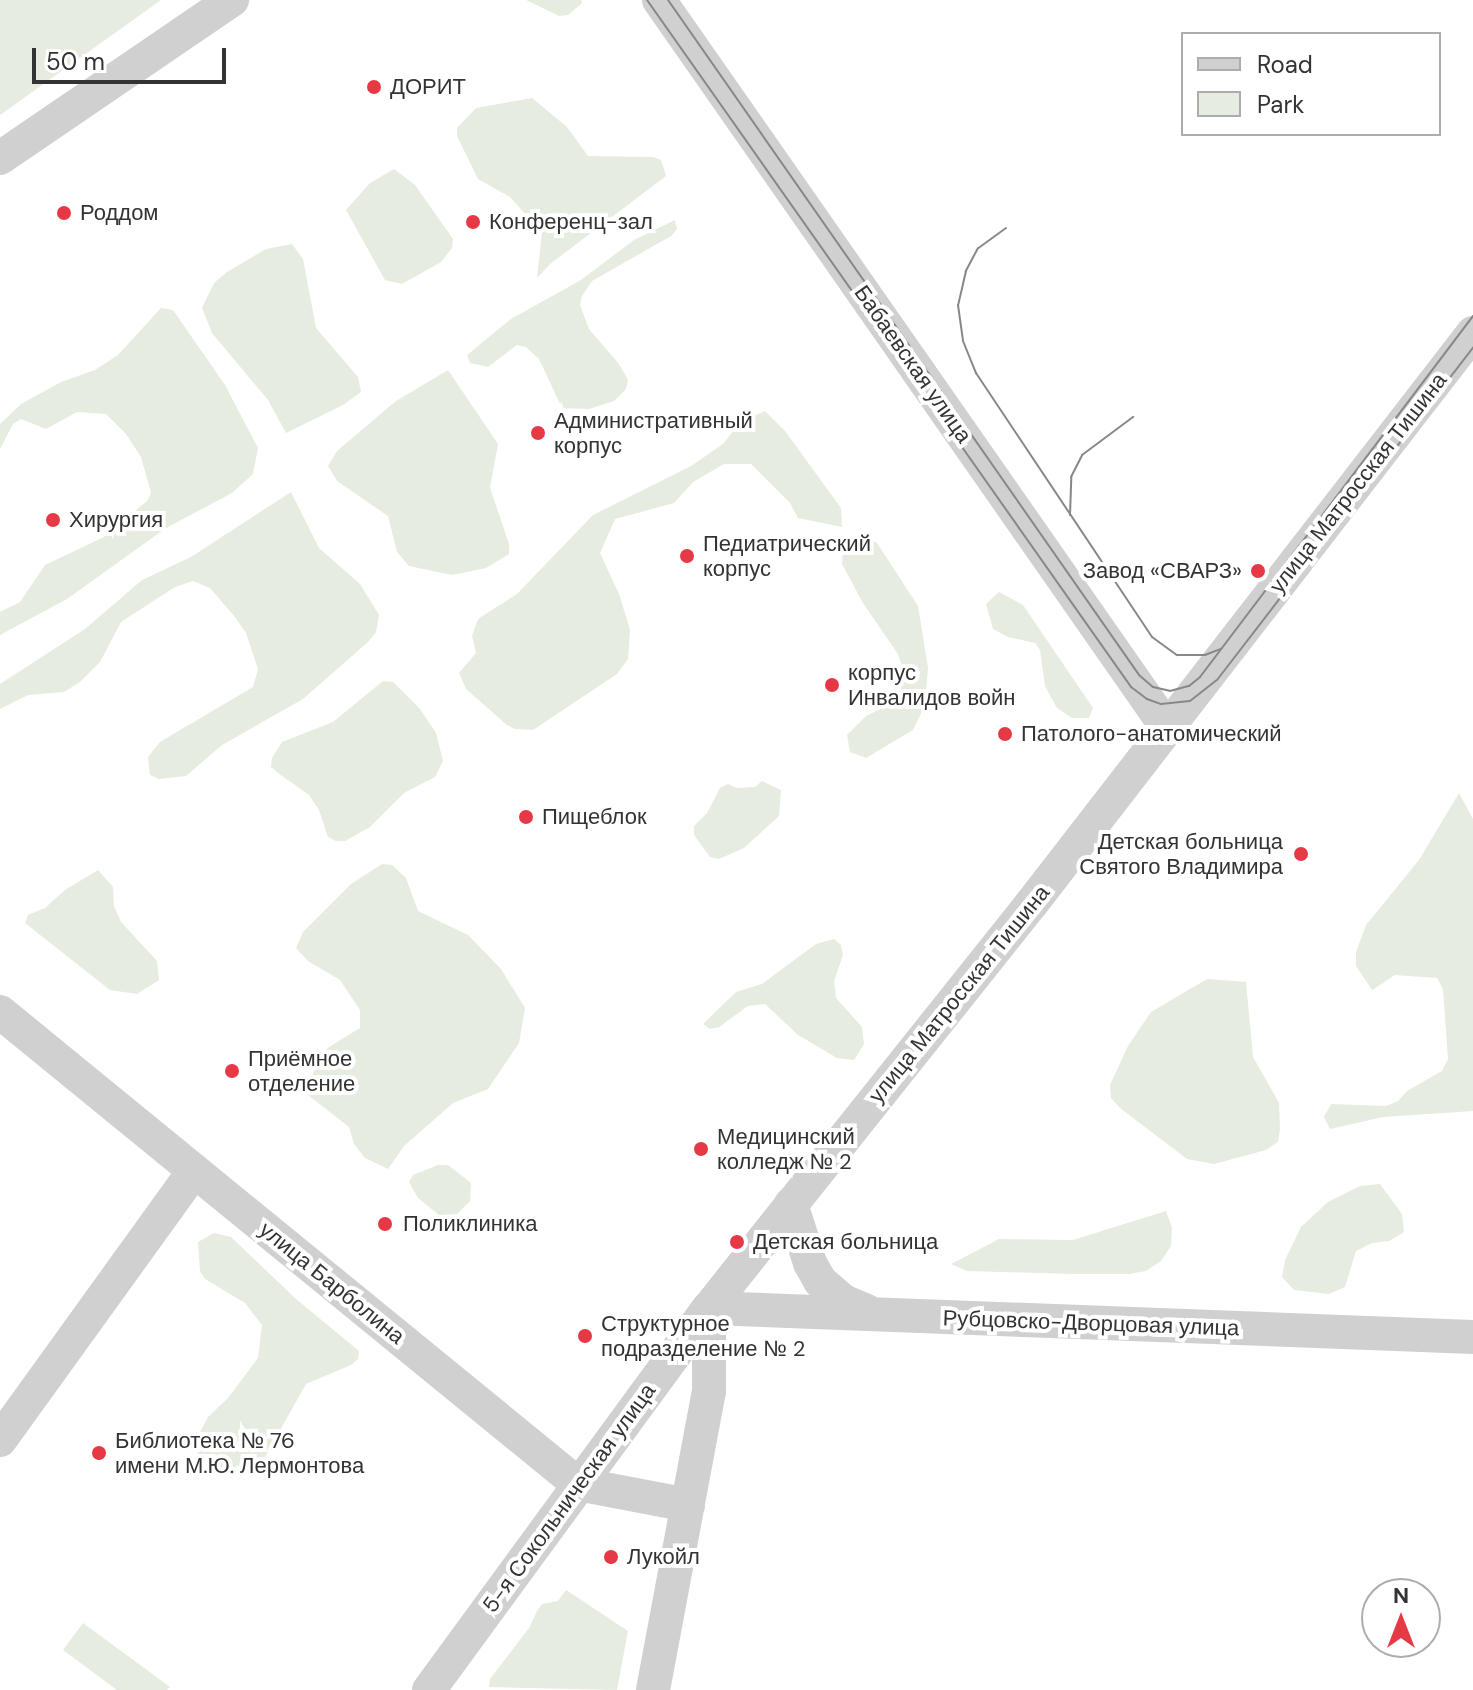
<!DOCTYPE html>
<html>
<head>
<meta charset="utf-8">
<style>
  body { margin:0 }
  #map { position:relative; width:1473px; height:1690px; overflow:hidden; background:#fff; font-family:"DM Sans",sans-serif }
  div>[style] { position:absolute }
  .green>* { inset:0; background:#e6ecdf }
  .minor>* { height:34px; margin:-17px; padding:0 17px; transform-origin:17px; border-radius:17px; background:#d0d0d0 }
  .tram>* { height:2px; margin:-1px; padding:0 1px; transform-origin:1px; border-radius:1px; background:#888 }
  .dots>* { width:22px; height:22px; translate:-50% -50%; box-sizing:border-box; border:4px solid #fff; border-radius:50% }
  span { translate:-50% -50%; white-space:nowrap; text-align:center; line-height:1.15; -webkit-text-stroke:8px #fff; paint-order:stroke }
  .poi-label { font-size:22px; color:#333 }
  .left { translate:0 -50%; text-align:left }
  .right { translate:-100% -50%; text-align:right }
  .street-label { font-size:22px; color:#333 }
  .legend { position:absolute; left:1181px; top:32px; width:260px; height:104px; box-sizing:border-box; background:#fff; border:2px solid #adadad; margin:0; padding:10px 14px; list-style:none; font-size:24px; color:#333 }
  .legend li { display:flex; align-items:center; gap:16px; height:40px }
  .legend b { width:40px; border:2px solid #adadad }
  .north { position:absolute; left:1361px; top:1578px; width:80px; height:80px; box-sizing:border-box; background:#fff; border:2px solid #adadad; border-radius:50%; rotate:0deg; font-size:22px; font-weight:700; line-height:32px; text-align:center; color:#333 }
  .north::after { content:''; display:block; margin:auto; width:28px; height:36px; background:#e63946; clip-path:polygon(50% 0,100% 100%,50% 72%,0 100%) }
  .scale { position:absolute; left:32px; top:48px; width:194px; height:36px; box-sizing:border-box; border:4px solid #333; border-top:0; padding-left:10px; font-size:24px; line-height:28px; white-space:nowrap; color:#333; -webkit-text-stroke:6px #fff; paint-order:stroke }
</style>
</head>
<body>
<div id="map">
  <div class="green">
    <i style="clip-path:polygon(0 0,161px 0,0 115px)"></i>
    <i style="clip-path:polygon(526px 0,581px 0,582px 3px,568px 15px,559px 16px)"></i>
    <i style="clip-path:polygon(532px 98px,567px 127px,588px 156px,653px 157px,661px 160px,666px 176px,550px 264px,537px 278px,542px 233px,510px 197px,478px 179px,457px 136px,457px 128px,476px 108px)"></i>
    <i style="clip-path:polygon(394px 169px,415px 185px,453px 239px,452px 248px,441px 262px,402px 284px,385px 280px,346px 210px,370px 183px)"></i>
    <i style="clip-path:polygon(675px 220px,677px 229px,671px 236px,592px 281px,582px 296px,580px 305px,589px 329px,619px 364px,628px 380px,626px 389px,614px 401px,589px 409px,562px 408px,539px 359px,526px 347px,517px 345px,488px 367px,470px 363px,467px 355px,511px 319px,581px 280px,634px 240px)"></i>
    <i style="clip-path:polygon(292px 244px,303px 259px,316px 328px,358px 377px,361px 392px,343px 405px,286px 433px,268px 400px,212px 333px,202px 308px,214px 283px,227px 272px,266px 249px)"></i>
    <i style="clip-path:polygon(161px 308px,173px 310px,225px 385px,258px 448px,253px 474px,232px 493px,166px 528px,67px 599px,0 635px,0 612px,20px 602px,45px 565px,104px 537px,147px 501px,151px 493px,141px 457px,126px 434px,106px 414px,77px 412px,46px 429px,21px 419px,13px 424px,0 449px,0 424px,21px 404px,61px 382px,95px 370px,118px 355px)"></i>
    <i style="clip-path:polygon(448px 370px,498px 444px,490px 488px,509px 544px,509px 554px,486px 568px,452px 575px,409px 566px,397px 552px,388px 516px,337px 481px,328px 466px,337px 451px,396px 401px)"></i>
    <i style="clip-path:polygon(765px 411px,785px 431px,841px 508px,842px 527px,798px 518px,790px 503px,751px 464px,724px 464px,693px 482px,674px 503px,615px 519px,600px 553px,619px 594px,630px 630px,628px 659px,617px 674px,533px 730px,515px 729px,507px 725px,466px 689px,459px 673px,476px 653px,472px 636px,478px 619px,517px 594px,593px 515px,691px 466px,723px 444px,740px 422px)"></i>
    <i style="clip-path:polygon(291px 492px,319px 548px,360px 584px,379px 615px,376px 632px,368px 642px,303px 699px,222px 745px,186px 776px,159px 779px,150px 775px,148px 757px,160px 742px,253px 687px,258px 669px,246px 633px,235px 617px,210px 588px,193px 581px,175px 587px,121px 622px,100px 662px,80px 682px,64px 692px,28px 695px,0 709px,0 684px,85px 629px,142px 580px,191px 557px)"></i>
    <i style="clip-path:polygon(869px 539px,877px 543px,918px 606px,928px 668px,925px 705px,913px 730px,866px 758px,850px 752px,847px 735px,866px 716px,883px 708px,906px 680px,898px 654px,863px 603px,842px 564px,843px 546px)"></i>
    <i style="clip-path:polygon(999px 592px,1023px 605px,1093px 708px,1089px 718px,1072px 718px,1057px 708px,1045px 686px,1040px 650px,1035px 643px,1008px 637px,993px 629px,986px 604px)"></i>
    <i style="clip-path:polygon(383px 681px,393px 682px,420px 709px,436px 733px,443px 761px,435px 777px,404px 793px,370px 827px,345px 841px,336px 841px,328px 837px,319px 810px,309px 795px,278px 773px,271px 767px,272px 758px,282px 742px,333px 722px)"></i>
    <i style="clip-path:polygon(762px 781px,781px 790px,779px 816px,744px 848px,719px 859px,710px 857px,694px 835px,694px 826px,707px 813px,720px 788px,728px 784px,737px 788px,755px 787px)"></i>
    <i style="clip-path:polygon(1459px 793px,1473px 819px,1473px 1111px,1383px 1117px,1330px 1129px,1324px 1117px,1331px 1104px,1386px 1106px,1398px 1101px,1407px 1091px,1442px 1071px,1448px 1059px,1443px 989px,1437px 978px,1395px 975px,1372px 990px,1356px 966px,1356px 952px,1366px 925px,1419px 860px)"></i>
    <i style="clip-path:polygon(382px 864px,392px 865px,406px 878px,418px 911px,468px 935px,501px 969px,525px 1008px,519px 1043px,488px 1089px,453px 1103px,404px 1146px,388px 1169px,365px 1158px,354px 1144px,349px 1127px,308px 1095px,316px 1061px,329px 1047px,360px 1028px,360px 1010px,340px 980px,308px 961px,296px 948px,303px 932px,351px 884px)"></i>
    <i style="clip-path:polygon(98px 870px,113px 887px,114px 906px,121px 922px,157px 961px,159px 980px,137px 994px,110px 990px,25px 923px,28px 915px,45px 908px,65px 890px)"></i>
    <i style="clip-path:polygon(834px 939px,841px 945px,843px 955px,834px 981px,836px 998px,862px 1027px,864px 1044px,854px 1060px,837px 1058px,798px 1035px,765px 1004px,748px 1006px,719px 1027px,710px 1029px,703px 1024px,736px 992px,762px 984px,816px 944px)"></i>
    <i style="clip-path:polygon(1207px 979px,1246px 982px,1253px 1057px,1279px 1103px,1280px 1129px,1278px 1142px,1266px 1150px,1214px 1164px,1187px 1159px,1120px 1108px,1111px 1098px,1110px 1085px,1128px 1046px,1151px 1012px)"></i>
    <i style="clip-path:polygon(438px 1165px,448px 1165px,471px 1183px,470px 1201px,457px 1214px,439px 1215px,418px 1198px,409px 1182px,413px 1175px)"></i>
    <i style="clip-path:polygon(1380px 1184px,1402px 1214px,1404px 1232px,1389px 1241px,1372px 1243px,1356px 1251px,1345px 1287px,1329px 1294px,1294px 1290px,1282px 1277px,1285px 1260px,1301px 1227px,1328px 1202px,1360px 1186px)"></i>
    <i style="clip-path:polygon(1166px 1211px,1172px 1228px,1171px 1246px,1161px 1261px,1146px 1271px,1128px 1274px,1074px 1274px,967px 1271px,951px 1264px,999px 1239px,1073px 1240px)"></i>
    <i style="clip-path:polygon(214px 1233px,231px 1237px,296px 1299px,359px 1351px,358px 1359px,351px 1365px,306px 1384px,265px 1457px,251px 1469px,233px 1475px,224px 1475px,199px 1460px,195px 1442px,208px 1417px,228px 1398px,258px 1358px,262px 1325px,245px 1303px,205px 1279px,200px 1271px,198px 1242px)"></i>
    <i style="clip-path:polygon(566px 1590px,628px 1631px,617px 1690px,489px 1687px,490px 1679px,529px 1628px,537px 1611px,542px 1604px,558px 1601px)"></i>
    <i style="clip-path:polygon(83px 1623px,170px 1687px,167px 1690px,117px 1690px,63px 1650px)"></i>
  </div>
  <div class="minor">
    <i style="left:659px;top:0;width:889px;rotate:55.08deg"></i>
    <i style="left:0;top:158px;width:281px;rotate:-34.3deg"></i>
    <i style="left:0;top:1012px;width:746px;rotate:39.24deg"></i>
    <i style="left:578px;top:1484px;width:112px;rotate:10.8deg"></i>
    <i style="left:791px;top:1204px;width:62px;rotate:72.1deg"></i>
    <i style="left:810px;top:1263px;width:21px;rotate:61deg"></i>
    <i style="left:820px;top:1281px;width:30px;rotate:41deg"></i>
    <i style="left:843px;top:1301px;width:26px;rotate:23deg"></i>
    <i style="left:709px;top:1308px;width:765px;rotate:2.17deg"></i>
    <i style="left:0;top:1440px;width:332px;rotate:-54.2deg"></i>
    <i style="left:429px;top:1690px;width:474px;rotate:-53.8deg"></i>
    <i style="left:709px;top:1308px;width:518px;rotate:-51.43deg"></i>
    <i style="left:1032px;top:903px;width:721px;rotate:-52.27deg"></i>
    <i style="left:653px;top:1690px;width:303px;rotate:-79.4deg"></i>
    <i style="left:709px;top:1392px;width:84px;rotate:-90deg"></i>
  </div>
  <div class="tram">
    <i style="left:647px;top:0;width:840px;rotate:54.83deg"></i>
    <i style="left:1131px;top:687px;width:20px;rotate:37deg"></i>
    <i style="left:1147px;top:699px;width:15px;rotate:20deg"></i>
    <i style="left:1161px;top:704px;width:29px;rotate:-6deg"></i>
    <i style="left:1190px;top:701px;width:34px;rotate:-38deg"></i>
    <i style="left:1217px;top:680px;width:420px;rotate:-52.4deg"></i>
    <i style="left:668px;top:0;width:823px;rotate:55.09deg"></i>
    <i style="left:1139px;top:675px;width:18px;rotate:41deg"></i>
    <i style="left:1153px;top:687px;width:17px;rotate:13deg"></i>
    <i style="left:1170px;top:691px;width:20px;rotate:-15deg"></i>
    <i style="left:1189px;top:686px;width:14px;rotate:-39deg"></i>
    <i style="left:1200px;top:677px;width:453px;rotate:-52.9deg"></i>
    <i style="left:1006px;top:228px;width:34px;rotate:144deg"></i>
    <i style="left:978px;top:248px;width:26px;rotate:118deg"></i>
    <i style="left:966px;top:271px;width:35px;rotate:103deg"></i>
    <i style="left:958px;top:305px;width:36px;rotate:82deg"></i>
    <i style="left:963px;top:341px;width:35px;rotate:68deg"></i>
    <i style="left:976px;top:373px;width:317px;rotate:56.3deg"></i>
    <i style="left:1152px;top:637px;width:31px;rotate:36deg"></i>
    <i style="left:1177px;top:655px;width:28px"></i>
    <i style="left:1205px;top:655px;width:17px;rotate:-21deg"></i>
    <i style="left:1070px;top:515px;width:38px;rotate:-88deg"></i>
    <i style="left:1071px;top:477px;width:25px;rotate:-63deg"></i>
    <i style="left:1082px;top:455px;width:64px;rotate:-36.7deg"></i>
  </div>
  <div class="dots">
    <i style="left:374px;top:87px;background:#e63946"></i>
    <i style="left:64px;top:213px;background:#e63946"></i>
    <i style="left:473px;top:222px;background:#e63946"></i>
    <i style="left:538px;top:433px;background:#e63946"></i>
    <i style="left:53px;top:520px;background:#e63946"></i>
    <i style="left:687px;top:556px;background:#e63946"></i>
    <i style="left:1258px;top:571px;background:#e63946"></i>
    <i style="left:832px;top:685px;background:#e63946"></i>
    <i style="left:1005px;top:734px;background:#e63946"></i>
    <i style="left:526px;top:817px;background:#e63946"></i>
    <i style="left:1301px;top:854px;background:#e63946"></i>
    <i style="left:232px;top:1071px;background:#e63946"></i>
    <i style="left:701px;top:1149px;background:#e63946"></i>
    <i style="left:385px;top:1224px;background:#e63946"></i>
    <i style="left:737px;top:1242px;background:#e63946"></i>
    <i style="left:585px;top:1336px;background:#e63946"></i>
    <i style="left:99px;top:1453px;background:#e63946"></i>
    <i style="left:611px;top:1557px;background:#e63946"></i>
  </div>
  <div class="poi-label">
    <span class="left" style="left:390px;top:87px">ДОРИТ</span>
    <span class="left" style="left:80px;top:213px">Роддом</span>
    <span class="left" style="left:489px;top:222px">Конференц-зал</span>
    <span class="left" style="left:554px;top:433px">Административный<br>корпус</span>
    <span class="left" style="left:69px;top:520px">Хирургия</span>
    <span class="left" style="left:703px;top:556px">Педиатрический<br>корпус</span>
    <span class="right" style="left:1242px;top:571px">Завод «СВАРЗ»</span>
    <span class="left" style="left:848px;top:685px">корпус<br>Инвалидов войн</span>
    <span class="left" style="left:1021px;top:734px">Патолого-анатомический</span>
    <span class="left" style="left:542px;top:817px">Пищеблок</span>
    <span class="right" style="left:1283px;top:854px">Детская больница<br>Святого Владимира</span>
    <span class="left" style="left:248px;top:1071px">Приёмное<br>отделение</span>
    <span class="left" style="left:717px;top:1149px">Медицинский<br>колледж № 2</span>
    <span class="left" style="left:403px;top:1224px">Поликлиника</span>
    <span class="left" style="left:753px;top:1242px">Детская больница</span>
    <span class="left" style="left:601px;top:1336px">Структурное<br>подразделение № 2</span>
    <span class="left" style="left:115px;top:1453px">Библиотека № 76<br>имени М.Ю. Лермонтова</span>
    <span class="left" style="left:627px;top:1557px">Лукойл</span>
  </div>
  <div class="street-label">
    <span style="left:913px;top:364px;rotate:55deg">Бабаевская улица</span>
    <span style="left:1358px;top:483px;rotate:-52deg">улица Матросская Тишина</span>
    <span style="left:959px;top:994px;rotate:-51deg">улица Матросская Тишина</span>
    <span style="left:332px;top:1283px;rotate:39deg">улица Барболина</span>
    <span style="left:1091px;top:1323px;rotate:2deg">Рубцовско-Дворцовая улица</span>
    <span style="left:569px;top:1498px;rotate:-54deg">5-я Сокольническая улица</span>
  </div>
  <ul class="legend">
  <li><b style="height:10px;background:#d0d0d0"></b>Road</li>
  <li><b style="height:22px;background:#e6ecdf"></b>Park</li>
  </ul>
  <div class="north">N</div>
  <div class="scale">50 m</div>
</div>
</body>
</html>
